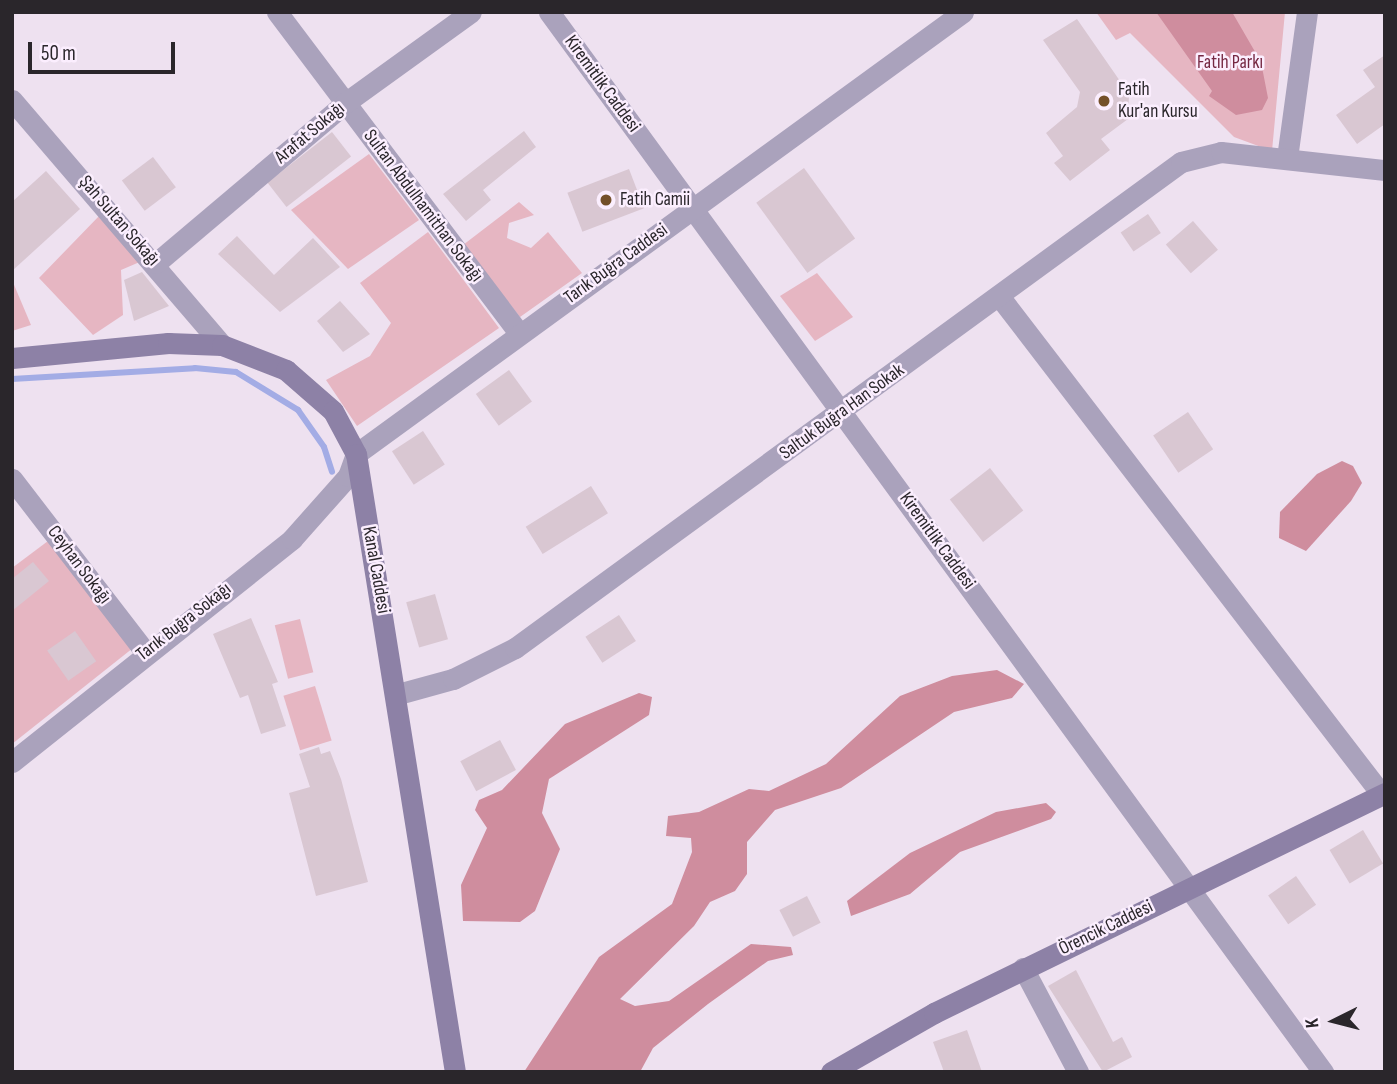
<!DOCTYPE html>
<html>
<head>
<meta charset="utf-8">
<style>
  body { margin:0 }
  #map { position:relative; width:1397px; height:1084px; overflow:hidden; background:#eee1f0; font-family:"Sofia Sans Condensed",sans-serif }
  div>[style] { position:absolute }
  .green>* { inset:0; background:#e6b6c2; transform-origin:0 0 }
  .forest>* { inset:0; background:#cf8d9e }
  .stream>* { height:6px; margin:-3px; padding:0 3px; transform-origin:3px; border-radius:3px; background:#a3ace5 }
  .building>* { inset:0; background:#d9c7d2; transform-origin:0 0 }
  .street>* { height:21px; margin:-10.5px; padding:0 10.5px; transform-origin:10.5px; border-radius:10.5px; background:#aaa2bc }
  .secondary>* { height:21px; margin:-10.5px; padding:0 10.5px; transform-origin:10.5px; border-radius:10.5px; background:#8d81a6 }
  .dots>* { width:19px; height:19px; translate:-50% -50%; box-sizing:border-box; border:4px solid #fbeefe; border-radius:50% }
  span { translate:-50% -50%; white-space:nowrap; text-align:center; line-height:1.15; -webkit-text-stroke:5px #fbeefe; paint-order:stroke }
  .park-label { font-size:19px; color:#752742 }
  .street-label { font-size:19px; color:#2a262b }
  .poi-label { font-size:19px; color:#2a262b }
  .left { translate:0 -50%; text-align:left }
  .frame { position:absolute; inset:0; border:14px solid #2a262b; pointer-events:none }
  .north { position:absolute; left:1299px; top:986px; width:70px; height:70px; -webkit-text-stroke:5px #fbeefe; paint-order:stroke; rotate:264deg; font-size:19px; font-weight:700; line-height:28px; text-align:center; color:#2a262b }
  .north::after { content:''; display:block; margin:auto; width:24px; height:32px; background:#2a262b; clip-path:polygon(50% 0,100% 100%,50% 72%,0 100%) }
  .scale { position:absolute; left:28px; top:42px; width:147px; height:32px; box-sizing:border-box; border:4px solid #2a262b; border-top:0; padding-left:9px; font-size:21px; line-height:24px; white-space:nowrap; color:#2a262b; -webkit-text-stroke:5px #fbeefe; paint-order:stroke }
</style>
</head>
<body>
<div id="map">
  <div class="green">
    <i style="clip-path:polygon(1096px 12px,1285px 12px,1272px 151px,1234px 137px,1130px 33px,1116px 40px)"></i>
    <i style="clip-path:polygon(369px 154px,419px 220px,348px 269px,291px 210px)"></i>
    <i style="clip-path:polygon(519px 202px,534px 215px,509px 223px,507px 238px,531px 248px,548px 232px,582px 273px,520px 317px,463px 245px)"></i>
    <i style="clip-path:polygon(100px 215px,142px 261px,121px 270px,123px 315px,93px 335px,39px 278px)"></i>
    <i style="clip-path:polygon(428px 232px,499px 328px,357px 426px,326px 380px,370px 356px,391px 323px,360px 283px)"></i>
    <i style="clip-path:polygon(817px 273px,853px 317px,815px 341px,780px 296px)"></i>
    <i style="clip-path:polygon(12px 280px,31px 325px,12px 331px)"></i>
    <i style="clip-path:polygon(52px 538px,133px 648px,12px 744px,12px 568px)"></i>
    <i style="left:300px;top:619px;width:55px;height:26px;rotate:76deg"></i>
    <i style="left:315px;top:686px;width:57px;height:33px;rotate:73deg"></i>
  </div>
  <div class="forest">
    <i style="clip-path:polygon(1156px 12px,1232px 12px,1261px 62px,1268px 98px,1262px 110px,1236px 115px,1209px 96px,1212px 91px)"></i>
    <i style="clip-path:polygon(1342px 461px,1353px 466px,1362px 483px,1351px 501px,1306px 551px,1279px 538px,1280px 512px,1317px 474px)"></i>
    <i style="clip-path:polygon(997px 670px,1024px 684px,1012px 698px,954px 712px,841px 788px,775px 810px,747px 842px,747px 874px,735px 891px,710px 902px,694px 926px,620px 999px,635px 1006px,669px 1001px,751px 944px,791px 947px,793px 955px,768px 961px,708px 1004px,653px 1048px,640px 1072px,524px 1072px,599px 957px,672px 904px,692px 852px,691px 838px,666px 836px,668px 816px,699px 812px,749px 789px,769px 791px,826px 764px,900px 696px,952px 676px)"></i>
    <i style="clip-path:polygon(639px 693px,652px 697px,649px 715px,549px 779px,542px 813px,560px 849px,535px 911px,520px 922px,463px 921px,461px 885px,487px 828px,475px 810px,479px 800px,502px 790px,565px 724px)"></i>
    <i style="clip-path:polygon(1046px 803px,1056px 812px,1051px 819px,960px 852px,910px 894px,851px 916px,847px 901px,910px 853px,996px 812px)"></i>
  </div>
  <div class="stream">
    <i style="left:12px;top:379px;width:183px;rotate:-3.4deg"></i>
    <i style="left:195px;top:368px;width:41px;rotate:5.6deg"></i>
    <i style="left:236px;top:372px;width:73px;rotate:31.5deg"></i>
    <i style="left:298px;top:410px;width:45px;rotate:54.9deg"></i>
    <i style="left:324px;top:447px;width:26px;rotate:72deg"></i>
  </div>
  <div class="building">
    <i style="clip-path:polygon(1077px 19px,1129px 94px,1128px 119px,1101px 139px,1110px 150px,1070px 181px,1054px 163px,1063px 156px,1046px 133px,1077px 107px,1080px 92px,1043px 40px)"></i>
    <i style="clip-path:polygon(1385px 55px,1385px 124px,1357px 144px,1336px 115px,1375px 87px,1363px 70px)"></i>
    <i style="clip-path:polygon(524px 131px,536px 147px,483px 190px,491px 200px,466px 221px,443px 194px)"></i>
    <i style="left:332px;top:132px;width:31px;height:82px;rotate:52deg"></i>
    <i style="left:153px;top:157px;width:38px;height:39px;rotate:53deg"></i>
    <i style="left:804px;top:168px;width:87px;height:59px;rotate:54deg"></i>
    <i style="left:629px;top:169px;width:42px;height:66px;rotate:69deg"></i>
    <i style="clip-path:polygon(46px 171px,80px 209px,12px 271px,12px 202px)"></i>
    <i style="left:1148px;top:214px;width:23px;height:33px;rotate:56deg"></i>
    <i style="left:1193px;top:221px;width:38px;height:36px;rotate:49deg"></i>
    <i style="clip-path:polygon(237px 236px,274px 275px,313px 238px,340px 267px,280px 312px,218px 254px)"></i>
    <i style="clip-path:polygon(142px 272px,169px 306px,134px 321px,124px 280px)"></i>
    <i style="clip-path:polygon(340px 301px,370px 334px,343px 352px,317px 321px)"></i>
    <i style="left:509px;top:370px;width:39px;height:41px;rotate:54deg"></i>
    <i style="left:1188px;top:412px;width:45px;height:42px;rotate:56deg"></i>
    <i style="left:423px;top:431px;width:40px;height:37px;rotate:57deg"></i>
    <i style="left:990px;top:468px;width:54px;height:51px;rotate:52deg"></i>
    <i style="left:591px;top:486px;width:32px;height:77px;rotate:58deg"></i>
    <i style="clip-path:polygon(33px 562px,49px 581px,12px 611px,12px 579px)"></i>
    <i style="left:435px;top:594px;width:47px;height:30px;rotate:74deg"></i>
    <i style="left:619px;top:615px;width:31px;height:40px;rotate:57deg"></i>
    <i style="clip-path:polygon(251px 618px,278px 682px,272px 684px,286px 726px,261px 734px,248px 695px,240px 698px,213px 634px)"></i>
    <i style="left:75px;top:631px;width:37px;height:34px;rotate:55deg"></i>
    <i style="left:500px;top:740px;width:34px;height:45px;rotate:62deg"></i>
    <i style="clip-path:polygon(319px 747px,321px 754px,330px 751px,341px 779px,368px 882px,316px 896px,289px 793px,310px 787px,299px 754px)"></i>
    <i style="left:1363px;top:830px;width:39px;height:39px;rotate:59deg"></i>
    <i style="left:1296px;top:876px;width:35px;height:34px;rotate:55deg"></i>
    <i style="left:807px;top:896px;width:30px;height:31px;rotate:63deg"></i>
    <i style="clip-path:polygon(1076px 970px,1113px 1042px,1122px 1037px,1132px 1057px,1103px 1072px,1048px 986px)"></i>
    <i style="clip-path:polygon(967px 1030px,982px 1072px,944px 1072px,933px 1042px)"></i>
  </div>
  <div class="street">
    <i style="left:277px;top:12px;width:402px;rotate:53deg"></i>
    <i style="left:549px;top:12px;width:1313px;rotate:53.86deg"></i>
    <i style="left:12px;top:100px;width:323px;rotate:49.4deg"></i>
    <i style="left:1287px;top:158px;width:147px;rotate:-82.2deg"></i>
    <i style="left:156px;top:263px;width:248px;rotate:-40.2deg"></i>
    <i style="left:345px;top:103px;width:155px;rotate:-35.8deg"></i>
    <i style="left:999px;top:296px;width:629px;rotate:52.49deg"></i>
    <i style="left:12px;top:479px;width:218px;rotate:52.4deg"></i>
    <i style="left:398px;top:694px;width:57px;rotate:-15.3deg"></i>
    <i style="left:453px;top:679px;width:69px;rotate:-26.6deg"></i>
    <i style="left:515px;top:648px;width:824px;rotate:-36.12deg"></i>
    <i style="left:1181px;top:162px;width:41px;rotate:-14deg"></i>
    <i style="left:1221px;top:152px;width:165px;rotate:6.3deg"></i>
    <i style="left:12px;top:762px;width:358px;rotate:-38.5deg"></i>
    <i style="left:292px;top:539px;width:84px;rotate:-48.4deg"></i>
    <i style="left:348px;top:476px;width:23px;rotate:-70deg"></i>
    <i style="left:356px;top:454px;width:751px;rotate:-36.06deg"></i>
    <i style="left:1023px;top:968px;width:118px;rotate:62.1deg"></i>
  </div>
  <div class="secondary">
    <i style="left:12px;top:358px;width:157px;rotate:-5.5deg"></i>
    <i style="left:168px;top:343px;width:54px;rotate:2.1deg"></i>
    <i style="left:222px;top:345px;width:69px;rotate:21.3deg"></i>
    <i style="left:286px;top:370px;width:62px;rotate:41.1deg"></i>
    <i style="left:333px;top:411px;width:49px;rotate:61.9deg"></i>
    <i style="left:356px;top:454px;width:626px;rotate:80.9deg"></i>
    <i style="left:831px;top:1072px;width:119px;rotate:-29.8deg"></i>
    <i style="left:934px;top:1013px;width:502px;rotate:-26deg"></i>
  </div>
  <div class="dots">
    <i style="left:1104px;top:101px;background:#74502a"></i>
    <i style="left:606px;top:200px;background:#74502a"></i>
  </div>
  <div class="park-label">
    <span style="left:1230px;top:63px">Fatih Parkı</span>
  </div>
  <div class="street-label">
    <span style="left:602px;top:84px;rotate:54deg">Kiremitlik Caddesi</span>
    <span style="left:310px;top:133px;rotate:-40deg">Arafat Sokağı</span>
    <span style="left:423px;top:206px;rotate:53deg">Sultan Abdulhamithan Sokağı</span>
    <span style="left:119px;top:221px;rotate:49deg">Şah Sultan Sokağı</span>
    <span style="left:616px;top:264px;rotate:-36deg">Tarık Buğra Caddesi</span>
    <span style="left:842px;top:412px;rotate:-36deg">Saltuk Buğra Han Sokak</span>
    <span style="left:937px;top:541px;rotate:54deg">Kiremitlik Caddesi</span>
    <span style="left:79px;top:565px;rotate:53deg">Ceyhan Sokağı</span>
    <span style="left:376px;top:570px;rotate:80deg">Kanal Caddesi</span>
    <span style="left:184px;top:622px;rotate:-38deg">Tarık Buğra Sokağı</span>
    <span style="left:1106px;top:928px;rotate:-26deg">Örencik Caddesi</span>
  </div>
  <div class="poi-label">
    <span class="left" style="left:1118px;top:101px">Fatih<br>Kur'an Kursu</span>
    <span class="left" style="left:620px;top:200px">Fatih Camii</span>
  </div>
  <div class="frame"></div>
  <div class="north">K</div>
  <div class="scale">50 m</div>
</div>
</body>
</html>
